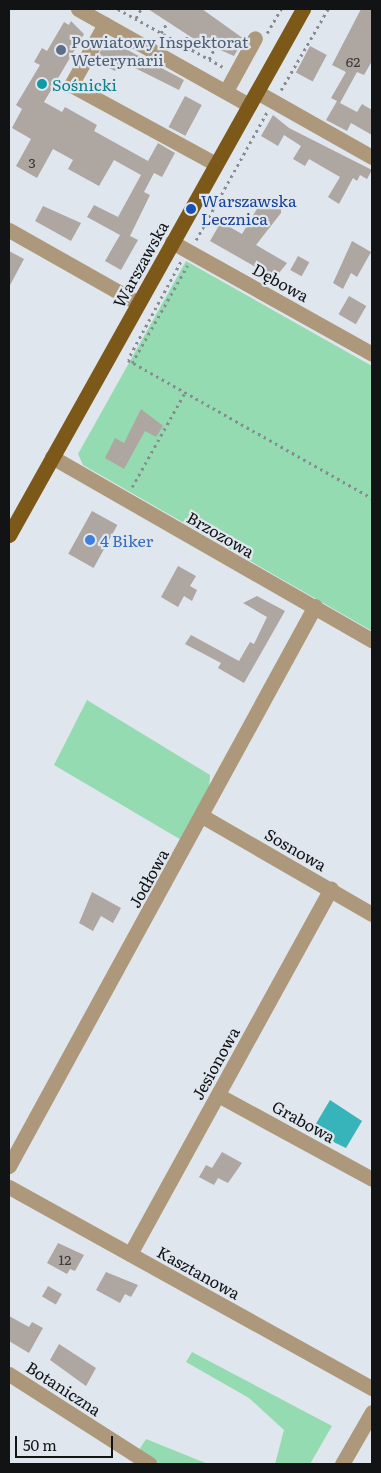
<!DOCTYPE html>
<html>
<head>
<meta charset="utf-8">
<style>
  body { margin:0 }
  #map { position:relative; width:381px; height:1473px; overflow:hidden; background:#e0e6ed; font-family:Literata,serif }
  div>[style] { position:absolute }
  .green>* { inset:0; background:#95dbb1 }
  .water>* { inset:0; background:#37b4ba }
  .building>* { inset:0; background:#ada6a1; transform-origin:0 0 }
  .path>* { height:2.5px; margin-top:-1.25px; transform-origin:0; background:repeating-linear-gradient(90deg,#888c91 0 2.5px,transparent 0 6.5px) }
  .minor>* { height:15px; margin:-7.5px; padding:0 7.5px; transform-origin:7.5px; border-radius:7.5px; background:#ad987b }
  .major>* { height:15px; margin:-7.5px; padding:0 7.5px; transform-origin:7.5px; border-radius:7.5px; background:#7c5819 }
  .dots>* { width:14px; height:14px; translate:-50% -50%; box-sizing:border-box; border:2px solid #e0e6ed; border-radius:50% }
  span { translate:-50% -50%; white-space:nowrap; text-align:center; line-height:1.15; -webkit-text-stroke:4.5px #e0e6ed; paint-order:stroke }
  .number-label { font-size:14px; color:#383838 }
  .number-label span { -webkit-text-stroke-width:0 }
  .service-label { font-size:16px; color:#4e5e75 }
  .left { translate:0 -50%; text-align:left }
  .culture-label { font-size:16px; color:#0d838f }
  .transit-label { font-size:16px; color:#164399 }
  .street-label { font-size:16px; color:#111315 }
  .shop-label { font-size:16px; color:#366cbe }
  .frame { position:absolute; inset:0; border:10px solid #111315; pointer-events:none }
  .scale { position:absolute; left:15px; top:1436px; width:98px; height:22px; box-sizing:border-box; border:2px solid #111315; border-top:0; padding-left:6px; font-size:15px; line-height:18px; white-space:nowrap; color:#111315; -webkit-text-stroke:4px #e0e6ed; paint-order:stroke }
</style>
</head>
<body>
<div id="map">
  <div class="green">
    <i style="clip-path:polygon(186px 261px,372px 366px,372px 631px,83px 465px,78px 454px)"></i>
    <i style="clip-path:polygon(87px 700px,210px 775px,209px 790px,183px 841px,54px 765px)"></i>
    <i style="clip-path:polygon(192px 1352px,332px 1426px,310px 1464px,275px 1464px,284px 1430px,249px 1398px,186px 1362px)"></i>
    <i style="clip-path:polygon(146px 1439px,208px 1464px,160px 1464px,139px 1450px)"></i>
  </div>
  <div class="water">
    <i style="clip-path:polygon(330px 1100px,362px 1121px,346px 1148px,317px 1134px,314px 1127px)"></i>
  </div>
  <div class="building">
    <i style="clip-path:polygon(148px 9px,202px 9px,244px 39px,234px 56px,191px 37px)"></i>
    <i style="clip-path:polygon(361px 9px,372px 9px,372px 61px,364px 75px,357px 72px,340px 103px,357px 112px,362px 104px,372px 110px,372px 135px,351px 123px,347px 131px,326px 120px,337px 101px,331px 98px,346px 72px,332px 65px)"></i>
    <i style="clip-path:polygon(71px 21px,84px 34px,44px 102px,62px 112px,65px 107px,97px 125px,94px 131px,148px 161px,158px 143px,175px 153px,162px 177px,154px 173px,144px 192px,150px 195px,130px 236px,138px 240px,121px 270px,105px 261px,120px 235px,87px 217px,94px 205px,118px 217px,141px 175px,114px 160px,99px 186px,68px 169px,73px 160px,53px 149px,37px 178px,16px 166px,31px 139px,12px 128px,22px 109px,16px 105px,40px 65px,34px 62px,42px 48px,47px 51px,64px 22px,69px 25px)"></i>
    <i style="clip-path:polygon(107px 39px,184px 80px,179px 90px,121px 61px,115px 71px,95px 61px)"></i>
    <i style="left:310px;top:46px;width:19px;height:30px;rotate:28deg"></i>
    <i style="left:185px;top:96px;width:19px;height:35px;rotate:28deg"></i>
    <i style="clip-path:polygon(273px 115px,289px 128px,372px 170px,367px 179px,360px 175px,357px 181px,353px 178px,339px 204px,328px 197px,340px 177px,309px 159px,305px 166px,293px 159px,301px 146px,284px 135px,278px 146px,261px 136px)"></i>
    <i style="clip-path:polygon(268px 199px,281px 206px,281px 213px,256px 245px,287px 263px,275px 278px,210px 241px,221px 222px,242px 234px,261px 202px,265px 204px)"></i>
    <i style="clip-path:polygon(43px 206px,81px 223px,71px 241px,35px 221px)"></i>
    <i style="clip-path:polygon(352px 241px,371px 252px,357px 277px,351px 273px,343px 289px,333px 283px)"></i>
    <i style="clip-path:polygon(9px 251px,24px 259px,9px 287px)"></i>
    <i style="left:298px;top:256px;width:13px;height:16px;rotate:29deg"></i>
    <i style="left:349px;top:296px;width:20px;height:21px;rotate:30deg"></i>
    <i style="clip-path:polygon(141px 409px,163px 426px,156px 437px,145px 431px,124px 469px,105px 458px,115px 438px,124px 443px)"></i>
    <i style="left:92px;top:511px;width:29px;height:49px;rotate:29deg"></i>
    <i style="clip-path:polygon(178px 566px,196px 576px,190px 586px,197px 590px,192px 601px,184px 596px,178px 607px,161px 597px)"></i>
    <i style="clip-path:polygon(257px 596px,285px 611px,244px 683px,218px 668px,221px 663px,185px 644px,191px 635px,239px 661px,250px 642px,254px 644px,267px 617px,243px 603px)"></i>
    <i style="clip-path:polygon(92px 892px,121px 908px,113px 923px,101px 916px,93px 931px,79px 923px)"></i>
    <i style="clip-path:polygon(222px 1152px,242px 1163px,228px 1183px,218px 1178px,214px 1185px,199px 1177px,206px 1165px,212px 1168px)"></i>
    <i style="clip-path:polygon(58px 1243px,84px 1255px,75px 1271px,70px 1269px,67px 1274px,47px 1263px)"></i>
    <i style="clip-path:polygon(106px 1272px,138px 1285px,131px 1297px,125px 1294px,120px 1303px,96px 1290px)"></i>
    <i style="left:48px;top:1286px;width:16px;height:12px;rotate:30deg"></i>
    <i style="clip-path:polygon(9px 1316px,29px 1327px,32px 1322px,43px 1328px,29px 1353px,9px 1341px)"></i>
    <i style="clip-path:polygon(59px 1344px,96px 1368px,86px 1386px,50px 1360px)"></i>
  </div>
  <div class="path">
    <i style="left:118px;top:9px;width:122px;rotate:28.9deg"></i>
    <i style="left:136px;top:18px;width:10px;rotate:-61deg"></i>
    <i style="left:161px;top:33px;width:12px;rotate:-59deg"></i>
    <i style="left:267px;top:33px;width:28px;rotate:-60deg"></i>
    <i style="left:183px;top:45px;width:11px;rotate:-63deg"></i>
    <i style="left:209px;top:59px;width:11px;rotate:-63deg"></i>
    <i style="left:281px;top:90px;width:94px;rotate:-59.9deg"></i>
    <i style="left:196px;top:240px;width:146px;rotate:-61deg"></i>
    <i style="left:181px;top:262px;width:111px;rotate:118.4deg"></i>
    <i style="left:128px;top:360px;width:280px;rotate:29.5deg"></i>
    <i style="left:132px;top:363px;width:112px;rotate:-60.4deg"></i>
    <i style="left:132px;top:487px;width:109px;rotate:-60.8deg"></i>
  </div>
  <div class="minor">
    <i style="left:78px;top:9px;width:196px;rotate:29.3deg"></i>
    <i style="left:105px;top:24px;width:70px;rotate:119.1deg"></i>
    <i style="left:71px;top:85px;width:165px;rotate:28.6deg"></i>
    <i style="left:226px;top:91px;width:60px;rotate:-61.3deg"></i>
    <i style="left:257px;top:92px;width:132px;rotate:29.5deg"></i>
    <i style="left:9px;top:230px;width:148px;rotate:29.5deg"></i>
    <i style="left:172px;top:242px;width:229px;rotate:29.2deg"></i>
    <i style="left:52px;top:457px;width:369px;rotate:29.8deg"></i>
    <i style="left:202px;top:816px;width:196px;rotate:30deg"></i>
    <i style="left:218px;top:1095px;width:175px;rotate:28.6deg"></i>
    <i style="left:9px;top:1166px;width:638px;rotate:-61.35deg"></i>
    <i style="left:9px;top:1187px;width:415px;rotate:29deg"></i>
    <i style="left:130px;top:1254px;width:417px;rotate:-61.2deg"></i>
    <i style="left:9px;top:1374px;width:167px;rotate:32.6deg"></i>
    <i style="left:342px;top:1464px;width:60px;rotate:-60deg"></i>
  </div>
  <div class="major">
    <i style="left:9px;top:535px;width:603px;rotate:-60.8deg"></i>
  </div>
  <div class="dots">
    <i style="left:61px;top:50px;background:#5c6f8a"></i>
    <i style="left:42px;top:84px;background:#0f9aa8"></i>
    <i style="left:191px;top:209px;background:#1a4fb4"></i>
    <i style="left:90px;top:540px;background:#3f7fe0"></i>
  </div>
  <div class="number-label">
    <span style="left:353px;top:61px">62</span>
    <span style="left:32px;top:162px">3</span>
    <span style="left:65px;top:1259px">12</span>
  </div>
  <div class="service-label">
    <span class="left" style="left:71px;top:50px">Powiatowy Inspektorat<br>Weterynarii</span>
  </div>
  <div class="culture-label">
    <span class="left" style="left:52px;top:84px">Sośnicki</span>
  </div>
  <div class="transit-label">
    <span class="left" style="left:201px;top:209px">Warszawska<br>Lecznica</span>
  </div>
  <div class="street-label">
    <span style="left:140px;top:264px;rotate:-61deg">Warszawska</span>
    <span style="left:281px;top:282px;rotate:29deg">Dębowa</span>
    <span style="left:221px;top:534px;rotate:30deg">Brzozowa</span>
    <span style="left:296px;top:849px;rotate:30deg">Sosnowa</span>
    <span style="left:148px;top:878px;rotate:-61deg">Jodłowa</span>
    <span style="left:215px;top:1063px;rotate:-61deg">Jesionowa</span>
    <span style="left:304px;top:1121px;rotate:29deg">Grabowa</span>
    <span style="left:199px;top:1272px;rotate:29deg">Kasztanowa</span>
    <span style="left:64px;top:1388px;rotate:33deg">Botaniczna</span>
  </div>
  <div class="shop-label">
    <span class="left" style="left:100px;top:540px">4 Biker</span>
  </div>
  <div class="frame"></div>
  <div class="scale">50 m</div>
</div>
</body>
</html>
